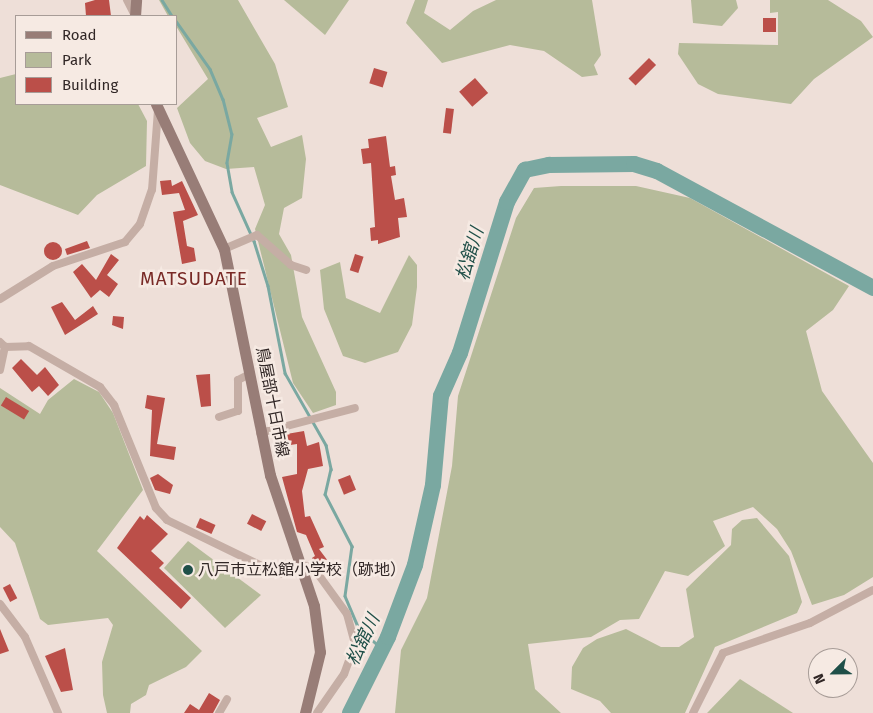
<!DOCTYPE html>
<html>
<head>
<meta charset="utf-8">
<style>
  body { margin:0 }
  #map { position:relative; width:873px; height:713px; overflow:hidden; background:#eedfd8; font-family:"Fira Sans","Noto Sans JP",sans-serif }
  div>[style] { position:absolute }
  .green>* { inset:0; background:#b6bb9a }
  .stream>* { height:2.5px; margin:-1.25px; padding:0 1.25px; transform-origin:1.25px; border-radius:1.25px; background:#7aa8a1 }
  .river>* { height:16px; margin:-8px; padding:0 8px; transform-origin:8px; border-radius:8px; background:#7aa8a1 }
  .building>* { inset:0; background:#bb4f49; transform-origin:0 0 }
  .round { border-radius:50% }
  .street>* { height:8px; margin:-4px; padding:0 4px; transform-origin:4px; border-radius:4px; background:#c5aea5 }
  .secondary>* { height:11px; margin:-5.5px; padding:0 5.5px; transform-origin:5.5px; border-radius:5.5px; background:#987d77 }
  .dots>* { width:14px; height:14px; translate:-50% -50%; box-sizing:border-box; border:2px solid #f6eae3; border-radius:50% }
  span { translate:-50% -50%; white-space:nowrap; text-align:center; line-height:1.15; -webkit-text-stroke:5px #f6eae3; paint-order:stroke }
  .street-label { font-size:16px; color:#312726 }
  .poi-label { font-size:16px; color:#312726 }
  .left { translate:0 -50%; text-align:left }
  .water-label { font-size:18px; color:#1f4f48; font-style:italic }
  .quarter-label { font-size:19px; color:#792a26; letter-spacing:1px }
  .legend { position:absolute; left:15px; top:15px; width:162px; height:90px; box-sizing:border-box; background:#f6eae3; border:1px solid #a79c97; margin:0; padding:6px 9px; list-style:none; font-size:15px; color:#312726 }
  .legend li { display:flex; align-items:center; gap:10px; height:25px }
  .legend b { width:25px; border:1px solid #a79c97 }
  .north { position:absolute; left:808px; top:648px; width:50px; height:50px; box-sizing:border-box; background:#f6eae3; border:1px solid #a79c97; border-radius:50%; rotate:247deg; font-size:14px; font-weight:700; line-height:20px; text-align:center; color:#312726 }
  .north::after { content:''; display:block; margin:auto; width:18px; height:22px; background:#1f4f48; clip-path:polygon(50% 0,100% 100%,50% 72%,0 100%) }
</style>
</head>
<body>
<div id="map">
  <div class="green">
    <i style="clip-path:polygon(159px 0,238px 0,275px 64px,288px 107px,257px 118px,271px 147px,302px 135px,306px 159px,302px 198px,284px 208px,279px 234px,291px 255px,302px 317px,336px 392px,336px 405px,313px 413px,293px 383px,255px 229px,265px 205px,254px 167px,226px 169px,205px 161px,190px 143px,177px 108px,208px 79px,176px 26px,176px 16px,168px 16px)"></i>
    <i style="clip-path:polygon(284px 0,349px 0,325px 35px)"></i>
    <i style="clip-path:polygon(415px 0,428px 0,424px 13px,450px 30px,473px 11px,496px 0,592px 0,601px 55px,594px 65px,598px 75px,582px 77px,544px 51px,510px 45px,442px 63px,406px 23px)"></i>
    <i style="clip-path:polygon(691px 0,736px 0,738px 8px,722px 26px,693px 23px)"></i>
    <i style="clip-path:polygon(770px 0,828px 0,861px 21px,873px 37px,814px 79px,791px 104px,718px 94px,698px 84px,678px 54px,679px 43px,778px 45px,778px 12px,770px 13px)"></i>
    <i style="clip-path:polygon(16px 74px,16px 104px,138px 104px,147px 121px,146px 166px,97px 195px,78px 215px,0 185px,0 78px)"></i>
    <i style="clip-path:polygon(561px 186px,636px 186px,690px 198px,849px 286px,833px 310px,806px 331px,822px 391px,873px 463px,873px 577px,844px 595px,812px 605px,791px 551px,777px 529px,753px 507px,713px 521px,725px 546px,688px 576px,665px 571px,639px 619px,620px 620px,591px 637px,528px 644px,535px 689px,561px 713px,395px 713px,401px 650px,427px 598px,452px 466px,458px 396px,516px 218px,534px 188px)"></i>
    <i style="clip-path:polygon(409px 255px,417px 265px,417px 287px,412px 325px,398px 352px,365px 363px,343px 356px,324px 309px,320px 270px,340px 262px,346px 298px,380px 313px)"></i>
    <i style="clip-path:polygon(74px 379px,99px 392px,113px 413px,143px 490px,97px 551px,202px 651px,186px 667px,149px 685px,146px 695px,131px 704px,130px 713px,107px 713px,103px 695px,102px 662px,113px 625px,108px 618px,48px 625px,40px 619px,15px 543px,0 527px,0 388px,40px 414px,48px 400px)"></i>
    <i style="clip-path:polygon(757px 518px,789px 556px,802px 602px,797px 613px,715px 647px,685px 713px,611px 713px,600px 701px,571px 689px,572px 667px,583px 648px,597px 639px,626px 629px,661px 647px,679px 647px,694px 637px,686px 589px,731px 545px,732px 529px,742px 520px)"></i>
    <i style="clip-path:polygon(188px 541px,261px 595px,225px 628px,164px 568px)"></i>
    <i style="clip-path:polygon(740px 679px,793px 713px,707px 713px)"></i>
  </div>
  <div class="stream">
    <i style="left:162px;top:0;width:19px;rotate:58deg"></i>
    <i style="left:176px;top:21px;width:59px;rotate:54.7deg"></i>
    <i style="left:210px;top:69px;width:33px;rotate:67deg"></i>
    <i style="left:223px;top:99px;width:36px;rotate:76deg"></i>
    <i style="left:232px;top:134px;width:29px;rotate:100deg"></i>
    <i style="left:227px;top:163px;width:29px;rotate:80deg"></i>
    <i style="left:232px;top:192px;width:54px;rotate:65.8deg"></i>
    <i style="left:254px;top:241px;width:47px;rotate:72.7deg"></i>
    <i style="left:268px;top:286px;width:89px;rotate:78.9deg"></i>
    <i style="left:285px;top:373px;width:83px;rotate:60.3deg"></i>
    <i style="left:326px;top:445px;width:25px;rotate:78deg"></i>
    <i style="left:331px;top:469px;width:26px;rotate:103deg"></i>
    <i style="left:325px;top:494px;width:59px;rotate:62.6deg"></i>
    <i style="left:352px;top:546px;width:50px;rotate:98deg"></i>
    <i style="left:345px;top:596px;width:36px;rotate:67deg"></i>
    <i style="left:359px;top:629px;width:30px;rotate:40deg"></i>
  </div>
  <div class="river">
    <i style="left:350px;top:713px;width:85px;rotate:-63.4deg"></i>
    <i style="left:388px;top:637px;width:77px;rotate:-69.4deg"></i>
    <i style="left:415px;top:565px;width:82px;rotate:-77.3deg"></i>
    <i style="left:433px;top:485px;width:89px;rotate:-84.9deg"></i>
    <i style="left:441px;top:396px;width:47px;rotate:-66.2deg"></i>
    <i style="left:460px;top:353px;width:158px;rotate:-72.7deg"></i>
    <i style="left:507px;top:202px;width:37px;rotate:-61deg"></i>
    <i style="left:525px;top:170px;width:25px;rotate:-12deg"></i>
    <i style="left:549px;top:165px;width:85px;rotate:-0.7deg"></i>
    <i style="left:634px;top:164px;width:24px;rotate:17deg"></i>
    <i style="left:657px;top:171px;width:246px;rotate:28.4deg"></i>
  </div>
  <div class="building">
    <i style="clip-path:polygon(95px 0,109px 0,111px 16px,86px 16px,85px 3px)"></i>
    <i style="left:763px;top:18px;width:13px;height:14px"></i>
    <i style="left:649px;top:58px;width:10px;height:29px;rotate:45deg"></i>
    <i style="left:374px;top:68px;width:14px;height:16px;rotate:17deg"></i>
    <i style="left:475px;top:78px;width:20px;height:21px;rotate:49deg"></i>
    <i style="left:446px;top:108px;width:8px;height:25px;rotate:7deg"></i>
    <i style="clip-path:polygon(386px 136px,390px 167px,395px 166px,396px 175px,391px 176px,395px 200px,404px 198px,407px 217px,398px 218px,400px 237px,378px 244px,378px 240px,371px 241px,370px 228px,375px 227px,371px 163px,363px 164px,361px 149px,369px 148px,368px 139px)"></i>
    <i style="clip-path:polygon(171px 180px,172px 186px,182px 181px,198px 215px,183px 221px,187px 246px,194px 248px,196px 261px,182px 264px,173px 212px,185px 210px,179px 193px,162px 195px,160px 181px)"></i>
    <i style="clip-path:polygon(87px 241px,90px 248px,67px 255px,65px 249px)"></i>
    <i class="round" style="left:44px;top:242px;width:18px;height:18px"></i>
    <i style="clip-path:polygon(111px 254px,119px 260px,107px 275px,118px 284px,109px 297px,100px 290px,91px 298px,73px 272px,82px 264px,96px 280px)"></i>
    <i style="left:355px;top:254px;width:9px;height:17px;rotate:18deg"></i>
    <i style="clip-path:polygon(62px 302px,75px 320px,93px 306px,98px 314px,65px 335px,51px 307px)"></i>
    <i style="clip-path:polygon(113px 316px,124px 317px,123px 329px,112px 325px)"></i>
    <i style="clip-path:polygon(21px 359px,37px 375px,45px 367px,59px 385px,48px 396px,39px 386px,32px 392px,12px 368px)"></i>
    <i style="clip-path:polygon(210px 374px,211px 406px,201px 407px,196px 375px)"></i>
    <i style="clip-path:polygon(147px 395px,165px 398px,157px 444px,176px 447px,174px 460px,150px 456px,152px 410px,145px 408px)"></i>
    <i style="left:6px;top:397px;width:27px;height:10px;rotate:31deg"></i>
    <i style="clip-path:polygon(304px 431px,307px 446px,319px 442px,323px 466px,308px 469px,302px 491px,305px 517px,310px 516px,324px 547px,319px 549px,328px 561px,320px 567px,312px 558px,315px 556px,306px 535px,297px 532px,282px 477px,297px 474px,297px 444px,277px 447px,275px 436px)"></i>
    <i style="clip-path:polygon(158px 474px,173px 485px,170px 494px,155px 490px,150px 478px)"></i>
    <i style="left:350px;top:475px;width:16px;height:13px;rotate:68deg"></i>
    <i style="left:252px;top:514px;width:16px;height:11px;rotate:27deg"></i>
    <i style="clip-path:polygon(147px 515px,168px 534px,151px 551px,164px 563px,159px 568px,191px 598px,181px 609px,117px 548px,140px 516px,144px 520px)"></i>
    <i style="left:200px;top:518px;width:17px;height:10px;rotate:24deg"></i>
    <i style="left:10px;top:584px;width:16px;height:8px;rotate:63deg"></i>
    <i style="clip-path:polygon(0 629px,9px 651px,0 654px)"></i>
    <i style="clip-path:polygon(65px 648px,73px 690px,61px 692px,45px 656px)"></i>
    <i style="clip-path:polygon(209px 693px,220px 700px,213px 713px,184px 713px,190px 704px,199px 710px)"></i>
  </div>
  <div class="street">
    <i style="left:127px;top:0;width:18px;rotate:63deg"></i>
    <i style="left:224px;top:249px;width:36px;rotate:-23deg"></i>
    <i style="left:257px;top:235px;width:45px;rotate:41.4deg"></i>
    <i style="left:291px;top:265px;width:16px;rotate:18deg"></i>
    <i style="left:0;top:299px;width:62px;rotate:-31.9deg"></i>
    <i style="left:53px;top:266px;width:76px;rotate:-18.4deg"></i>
    <i style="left:125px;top:242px;width:23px;rotate:-50deg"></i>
    <i style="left:140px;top:224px;width:36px;rotate:-71deg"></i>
    <i style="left:152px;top:190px;width:80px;rotate:-85.7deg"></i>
    <i style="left:0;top:342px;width:7px;rotate:45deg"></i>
    <i style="left:5px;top:347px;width:24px;rotate:-2deg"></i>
    <i style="left:29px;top:346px;width:82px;rotate:30deg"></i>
    <i style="left:100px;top:387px;width:23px;rotate:52deg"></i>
    <i style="left:114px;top:405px;width:111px;rotate:67.8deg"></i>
    <i style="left:156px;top:508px;width:16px;rotate:47deg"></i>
    <i style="left:167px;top:520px;width:117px;rotate:25.9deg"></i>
    <i style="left:272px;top:571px;width:9px;rotate:18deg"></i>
    <i style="left:281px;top:574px;width:27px;rotate:-17deg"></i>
    <i style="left:307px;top:566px;width:14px;rotate:36deg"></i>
    <i style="left:318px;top:574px;width:49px;rotate:54.1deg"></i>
    <i style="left:347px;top:614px;width:31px;rotate:75deg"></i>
    <i style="left:355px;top:644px;width:32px;rotate:110deg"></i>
    <i style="left:344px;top:674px;width:47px;rotate:124.7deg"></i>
    <i style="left:0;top:370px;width:24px;rotate:-78deg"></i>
    <i style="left:219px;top:417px;width:20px;rotate:-18deg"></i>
    <i style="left:238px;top:411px;width:31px;rotate:-90deg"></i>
    <i style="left:238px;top:380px;width:11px;rotate:-27deg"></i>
    <i style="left:260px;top:433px;width:98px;rotate:-14.7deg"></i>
    <i style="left:0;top:604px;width:41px;rotate:52.9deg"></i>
    <i style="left:25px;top:637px;width:83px;rotate:66.5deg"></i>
    <i style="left:219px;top:713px;width:16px;rotate:-60deg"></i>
    <i style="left:693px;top:713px;width:67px;rotate:-63.4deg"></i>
    <i style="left:723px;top:653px;width:92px;rotate:-19deg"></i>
    <i style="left:810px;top:623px;width:71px;rotate:-27.6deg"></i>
  </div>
  <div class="secondary">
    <i style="left:135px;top:16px;width:16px;rotate:-86deg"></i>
    <i style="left:156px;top:104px;width:160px;rotate:64.9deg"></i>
    <i style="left:224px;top:249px;width:231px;rotate:78.5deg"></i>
    <i style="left:270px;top:475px;width:138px;rotate:71.4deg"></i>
    <i style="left:314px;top:606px;width:46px;rotate:82.6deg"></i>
    <i style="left:320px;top:652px;width:63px;rotate:103.8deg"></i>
  </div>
  <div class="dots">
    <i style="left:188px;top:570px;background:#1f4f48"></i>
  </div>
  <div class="street-label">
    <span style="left:272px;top:402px;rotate:79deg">鳥屋部十日市線</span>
  </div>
  <div class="poi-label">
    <span class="left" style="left:198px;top:570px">八戸市立松館小学校（跡地）</span>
  </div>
  <div class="water-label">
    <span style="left:470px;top:254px;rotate:-73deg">松舘川</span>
    <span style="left:363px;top:640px;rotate:-65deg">松舘川</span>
  </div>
  <div class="quarter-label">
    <span style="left:194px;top:279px">MATSUDATE</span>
  </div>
  <ul class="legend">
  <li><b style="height:6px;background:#987d77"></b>Road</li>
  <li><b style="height:14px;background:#b6bb9a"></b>Park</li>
  <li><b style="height:14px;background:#bb4f49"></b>Building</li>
  </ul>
  <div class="north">N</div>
</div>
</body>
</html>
